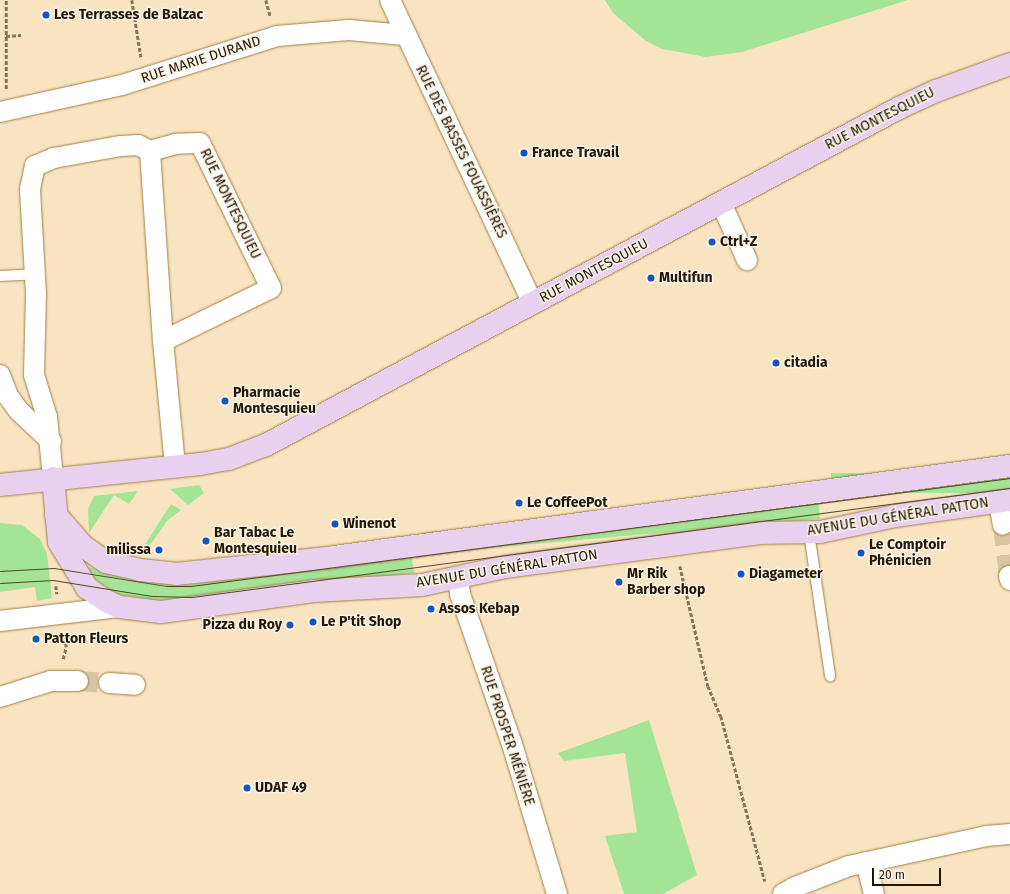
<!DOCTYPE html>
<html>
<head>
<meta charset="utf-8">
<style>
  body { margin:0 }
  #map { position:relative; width:1010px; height:894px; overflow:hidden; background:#f9e4c1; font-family:"Fira Sans",sans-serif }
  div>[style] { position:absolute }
  .green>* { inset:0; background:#a4e496; transform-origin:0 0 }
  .street-tunnel>* { height:20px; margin-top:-10px; transform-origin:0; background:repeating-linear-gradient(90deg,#d9c5a4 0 20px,transparent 0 30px) }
  .path>* { height:2.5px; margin-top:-1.25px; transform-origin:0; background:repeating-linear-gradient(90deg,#867559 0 4px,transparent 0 6px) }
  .roads { filter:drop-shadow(0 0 1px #a07f45) drop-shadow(0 0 1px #a07f45) }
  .lane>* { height:10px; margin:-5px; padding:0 5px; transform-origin:5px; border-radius:5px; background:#fff }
  .street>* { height:20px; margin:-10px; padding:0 10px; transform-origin:10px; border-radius:10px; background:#fff }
  .secondary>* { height:22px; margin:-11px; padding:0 11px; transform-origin:11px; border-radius:11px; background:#e9d0ee }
  .tram>* { height:1px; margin:-0.5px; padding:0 0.5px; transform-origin:0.5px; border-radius:0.5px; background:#54452c }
  .dots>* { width:11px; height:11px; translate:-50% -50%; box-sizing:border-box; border:2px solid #faf3e7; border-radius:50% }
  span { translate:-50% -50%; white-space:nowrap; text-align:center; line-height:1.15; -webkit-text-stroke:3px #faf3e7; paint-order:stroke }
  .poi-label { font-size:14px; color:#241701; font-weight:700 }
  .left { translate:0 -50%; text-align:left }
  .right { translate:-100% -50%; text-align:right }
  .street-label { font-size:14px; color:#241701 }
  .scale { position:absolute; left:872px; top:868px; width:69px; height:18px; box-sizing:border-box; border:2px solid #241701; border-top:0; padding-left:5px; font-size:12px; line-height:14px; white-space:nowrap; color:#241701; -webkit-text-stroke:3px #faf3e7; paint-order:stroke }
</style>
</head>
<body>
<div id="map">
  <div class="green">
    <i style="clip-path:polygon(605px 0,908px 0,742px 52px,706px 57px,662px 49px,646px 41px,613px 13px)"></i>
    <i style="left:1010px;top:473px;width:20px;height:179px;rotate:90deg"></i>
    <i style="clip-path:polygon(199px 485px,204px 493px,188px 505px,170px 489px)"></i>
    <i style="clip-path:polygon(138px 491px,129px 504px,114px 495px,89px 533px,88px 509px,94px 496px)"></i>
    <i style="left:818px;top:498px;width:21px;height:397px;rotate:85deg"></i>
    <i style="clip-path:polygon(171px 504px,181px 510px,167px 521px,146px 551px,142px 549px)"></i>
    <i style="clip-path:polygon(0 523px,22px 525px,40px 539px,47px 554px,52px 598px,37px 601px,35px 587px,0 592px)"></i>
    <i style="clip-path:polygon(411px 552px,414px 573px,176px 604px,122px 596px,97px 581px,86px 567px,143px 577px)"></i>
    <i style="clip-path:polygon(649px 720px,697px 875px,663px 894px,624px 894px,605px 836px,637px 832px,625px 753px,564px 761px,558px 753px)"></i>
  </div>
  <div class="street-tunnel">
    <i style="left:1003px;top:525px;width:51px;rotate:83.3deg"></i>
    <i style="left:78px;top:681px;width:31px;rotate:4deg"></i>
  </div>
  <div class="path">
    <i style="left:132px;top:0;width:58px;rotate:81deg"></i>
    <i style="left:266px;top:0;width:16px;rotate:75deg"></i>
    <i style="left:6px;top:36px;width:15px;rotate:-4deg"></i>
    <i style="left:6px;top:89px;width:89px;rotate:-90deg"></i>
    <i style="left:680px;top:566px;width:123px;rotate:76.9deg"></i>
    <i style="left:708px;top:686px;width:33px;rotate:67deg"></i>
    <i style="left:721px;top:716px;width:171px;rotate:75.1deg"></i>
    <i style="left:56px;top:586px;width:8px;rotate:83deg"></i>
    <i style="left:63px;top:659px;width:12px;rotate:-76deg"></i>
    <i style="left:66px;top:647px;width:12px;rotate:-99deg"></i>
  </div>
  <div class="roads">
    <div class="lane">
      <i style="left:0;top:276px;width:35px;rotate:-3deg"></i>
      <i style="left:809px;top:533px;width:145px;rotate:81.6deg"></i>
    </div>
    <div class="street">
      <i style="left:390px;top:0;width:336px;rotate:64.8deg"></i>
      <i style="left:0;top:112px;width:125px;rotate:-12.5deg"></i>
      <i style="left:122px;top:85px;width:163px;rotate:-17.5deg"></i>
      <i style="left:277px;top:36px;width:72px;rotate:-4.8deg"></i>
      <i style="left:349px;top:30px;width:56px;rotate:5.1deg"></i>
      <i style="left:721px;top:203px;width:63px;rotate:65.5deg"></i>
      <i style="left:163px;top:341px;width:120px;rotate:-26.1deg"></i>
      <i style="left:271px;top:288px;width:161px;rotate:-116.1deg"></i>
      <i style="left:200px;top:143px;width:24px;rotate:178deg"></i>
      <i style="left:176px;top:144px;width:27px;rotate:165deg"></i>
      <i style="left:150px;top:151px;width:190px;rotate:86.1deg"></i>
      <i style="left:163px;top:341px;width:126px;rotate:84.5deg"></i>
      <i style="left:0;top:375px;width:22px;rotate:69deg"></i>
      <i style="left:8px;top:396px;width:19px;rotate:54deg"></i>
      <i style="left:19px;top:411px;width:44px;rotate:43.2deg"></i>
      <i style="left:53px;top:478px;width:61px;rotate:-95.6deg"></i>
      <i style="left:47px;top:417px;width:44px;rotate:-107.2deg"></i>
      <i style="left:34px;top:375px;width:81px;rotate:-88.6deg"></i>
      <i style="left:36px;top:294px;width:105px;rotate:-93.3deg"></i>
      <i style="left:30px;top:189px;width:24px;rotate:-78deg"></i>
      <i style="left:35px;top:166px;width:21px;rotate:-23deg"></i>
      <i style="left:54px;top:158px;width:68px;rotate:-10.2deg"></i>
      <i style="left:121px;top:146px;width:17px;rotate:-3deg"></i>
      <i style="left:138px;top:145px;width:13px;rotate:27deg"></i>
      <i style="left:999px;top:501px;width:24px;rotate:81deg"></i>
      <i style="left:1009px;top:576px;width:4px;rotate:76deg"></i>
      <i style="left:458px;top:577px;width:17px;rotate:83deg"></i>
      <i style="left:460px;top:594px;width:159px;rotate:70.9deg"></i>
      <i style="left:512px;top:744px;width:157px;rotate:73.3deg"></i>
      <i style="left:0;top:621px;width:121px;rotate:-6.7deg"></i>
      <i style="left:109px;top:683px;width:26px;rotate:4deg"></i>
      <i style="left:0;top:697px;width:53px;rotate:-17.4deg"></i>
      <i style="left:51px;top:681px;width:27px"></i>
      <i style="left:866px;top:862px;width:33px;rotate:76deg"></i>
      <i style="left:783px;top:894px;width:14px;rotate:-30deg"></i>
      <i style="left:795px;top:887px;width:58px;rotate:-21.3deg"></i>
      <i style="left:849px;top:866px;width:141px;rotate:-12.3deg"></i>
      <i style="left:987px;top:836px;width:23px;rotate:-5deg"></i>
    </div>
    <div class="secondary">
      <i style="left:53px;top:478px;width:64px;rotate:84.6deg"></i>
      <i style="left:59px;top:542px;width:54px;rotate:58.7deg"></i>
      <i style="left:87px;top:588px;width:25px;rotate:34deg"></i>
      <i style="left:108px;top:602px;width:13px;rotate:23deg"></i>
      <i style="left:120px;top:607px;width:41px;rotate:7deg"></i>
      <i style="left:161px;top:612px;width:154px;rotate:-7.8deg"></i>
      <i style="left:314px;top:591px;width:108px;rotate:-3.2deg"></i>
      <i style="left:422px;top:585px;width:85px;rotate:-12.2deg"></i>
      <i style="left:505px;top:567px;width:257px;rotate:-7.6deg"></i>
      <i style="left:760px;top:533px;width:60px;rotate:-1deg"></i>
      <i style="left:820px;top:532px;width:77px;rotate:-12deg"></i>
      <i style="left:895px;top:516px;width:116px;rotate:-7.9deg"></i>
      <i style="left:0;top:485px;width:201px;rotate:-6deg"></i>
      <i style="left:200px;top:464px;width:29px;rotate:-10deg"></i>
      <i style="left:229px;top:459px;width:40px;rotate:-21deg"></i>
      <i style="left:266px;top:445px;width:717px;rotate:-28.03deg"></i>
      <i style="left:899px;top:108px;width:41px;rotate:-24.7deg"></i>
      <i style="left:936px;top:91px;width:79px;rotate:-20deg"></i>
      <i style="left:56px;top:515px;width:41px;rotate:48.9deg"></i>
      <i style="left:83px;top:546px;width:28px;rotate:35deg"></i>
      <i style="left:106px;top:562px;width:35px;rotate:13deg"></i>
      <i style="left:140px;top:570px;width:36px;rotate:6deg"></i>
      <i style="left:176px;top:574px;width:159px;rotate:-6.1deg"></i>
      <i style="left:334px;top:557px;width:682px;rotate:-7.67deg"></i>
    </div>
  </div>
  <div class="tram">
    <i style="left:0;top:571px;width:54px;rotate:-3.2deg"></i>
    <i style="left:54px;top:568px;width:113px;rotate:9.1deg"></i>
    <i style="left:166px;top:586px;width:25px"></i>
    <i style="left:191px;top:586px;width:826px;rotate:-7.51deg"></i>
    <i style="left:0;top:583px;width:53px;rotate:-3.2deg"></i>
    <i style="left:53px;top:580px;width:100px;rotate:9.2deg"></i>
    <i style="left:152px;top:596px;width:40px;rotate:1.4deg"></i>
    <i style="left:192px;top:597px;width:825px;rotate:-7.59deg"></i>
  </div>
  <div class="dots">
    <i style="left:46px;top:15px;background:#1156c1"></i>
    <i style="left:524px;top:153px;background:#1156c1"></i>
    <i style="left:712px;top:242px;background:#1156c1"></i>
    <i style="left:651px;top:278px;background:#1156c1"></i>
    <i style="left:776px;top:363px;background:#1156c1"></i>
    <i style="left:225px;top:401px;background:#1156c1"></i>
    <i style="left:519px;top:503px;background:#1156c1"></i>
    <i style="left:335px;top:524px;background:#1156c1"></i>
    <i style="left:206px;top:541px;background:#1156c1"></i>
    <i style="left:159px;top:550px;background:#1156c1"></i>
    <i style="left:861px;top:553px;background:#1156c1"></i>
    <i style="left:741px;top:574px;background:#1156c1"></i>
    <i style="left:619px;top:582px;background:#1156c1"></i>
    <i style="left:431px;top:609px;background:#1156c1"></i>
    <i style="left:313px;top:622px;background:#1156c1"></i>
    <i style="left:290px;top:625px;background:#1156c1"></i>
    <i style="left:36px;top:639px;background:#1156c1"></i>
    <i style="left:247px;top:788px;background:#1156c1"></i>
  </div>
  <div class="poi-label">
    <span class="left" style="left:54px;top:15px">Les Terrasses de Balzac</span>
    <span class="left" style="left:532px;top:153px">France Travail</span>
    <span class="left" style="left:720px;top:242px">Ctrl+Z</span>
    <span class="left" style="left:659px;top:278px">Multifun</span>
    <span class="left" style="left:784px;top:363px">citadia</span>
    <span class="left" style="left:233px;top:401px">Pharmacie<br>Montesquieu</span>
    <span class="left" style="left:527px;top:503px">Le CoffeePot</span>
    <span class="left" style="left:343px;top:524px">Winenot</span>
    <span class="left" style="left:214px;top:541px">Bar Tabac Le<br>Montesquieu</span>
    <span class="left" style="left:869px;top:553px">Le Comptoir<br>Phénicien</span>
    <span class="right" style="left:151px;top:550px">milissa</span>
    <span class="left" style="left:627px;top:582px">Mr Rik<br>Barber shop</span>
    <span class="left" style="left:749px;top:574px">Diagameter</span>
    <span class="left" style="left:439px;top:609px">Assos Kebap</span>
    <span class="left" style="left:321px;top:622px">Le P'tit Shop</span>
    <span class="right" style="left:282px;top:625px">Pizza du Roy</span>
    <span class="left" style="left:44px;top:639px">Patton Fleurs</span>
    <span class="left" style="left:255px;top:788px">UDAF 49</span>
  </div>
  <div class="street-label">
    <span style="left:201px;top:60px;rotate:-18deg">RUE MARIE DURAND</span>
    <span style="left:880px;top:119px;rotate:-27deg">RUE MONTESQUIEU</span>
    <span style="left:461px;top:152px;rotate:64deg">RUE DES BASSES FOUASSIÈRES</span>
    <span style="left:230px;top:204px;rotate:64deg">RUE MONTESQUIEU</span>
    <span style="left:594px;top:271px;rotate:-28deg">RUE MONTESQUIEU</span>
    <span style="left:898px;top:517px;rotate:-9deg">AVENUE DU GÉNÉRAL PATTON</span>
    <span style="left:507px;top:569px;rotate:-9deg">AVENUE DU GÉNÉRAL PATTON</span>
    <span style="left:507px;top:736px;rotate:72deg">RUE PROSPER MÉNIÈRE</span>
  </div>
  <div class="scale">20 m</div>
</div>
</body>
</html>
